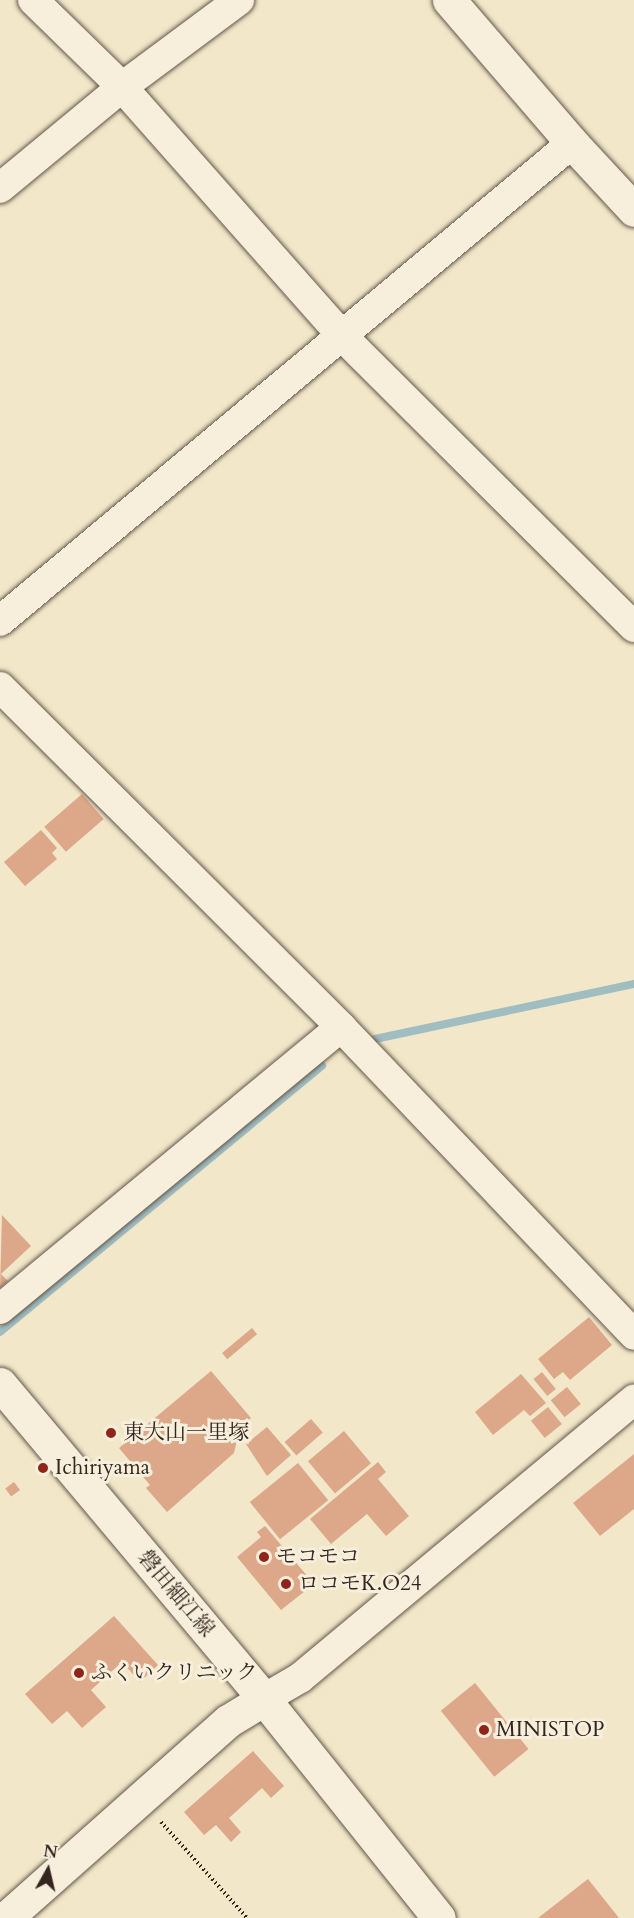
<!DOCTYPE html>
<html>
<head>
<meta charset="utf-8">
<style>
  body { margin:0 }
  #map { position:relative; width:634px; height:1918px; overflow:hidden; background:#f2e7c9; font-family:Cardo,"Noto Serif JP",serif }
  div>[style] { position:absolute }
  .stream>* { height:8px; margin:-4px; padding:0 4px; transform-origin:4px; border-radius:4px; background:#a0bdc1 }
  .building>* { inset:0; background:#dca889; transform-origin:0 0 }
  .path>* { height:4px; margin-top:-2px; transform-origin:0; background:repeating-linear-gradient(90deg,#34251f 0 1.5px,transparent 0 4.5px) }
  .roads { filter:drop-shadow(0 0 2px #64564a) drop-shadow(0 0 2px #64564a) }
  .street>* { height:30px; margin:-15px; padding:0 15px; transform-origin:15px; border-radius:15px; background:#f7efdc }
  .secondary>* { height:33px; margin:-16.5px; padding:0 16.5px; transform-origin:16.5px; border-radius:16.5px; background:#f7efdc }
  .dots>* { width:16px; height:16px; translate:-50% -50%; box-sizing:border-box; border:3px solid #f7efdc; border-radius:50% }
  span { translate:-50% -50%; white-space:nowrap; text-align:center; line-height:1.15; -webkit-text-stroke:6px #f7efdc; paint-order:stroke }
  .poi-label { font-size:21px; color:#34251f }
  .left { translate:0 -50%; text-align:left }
  .street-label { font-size:21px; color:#34251f }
  .north { position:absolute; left:18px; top:1840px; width:60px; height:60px; -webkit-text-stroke:4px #f7efdc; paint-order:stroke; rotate:8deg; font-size:16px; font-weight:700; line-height:24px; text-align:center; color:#34251f }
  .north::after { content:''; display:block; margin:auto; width:21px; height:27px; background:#34251f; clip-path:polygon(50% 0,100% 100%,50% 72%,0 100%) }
</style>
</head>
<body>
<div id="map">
  <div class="stream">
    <i style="left:375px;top:1039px;width:265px;rotate:-12deg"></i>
    <i style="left:0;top:1332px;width:418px;rotate:-39.6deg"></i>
  </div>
  <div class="building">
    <i style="left:82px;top:794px;width:33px;height:50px;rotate:49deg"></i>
    <i style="clip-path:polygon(41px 830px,57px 848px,52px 853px,57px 859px,25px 886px,4px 862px)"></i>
    <i style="clip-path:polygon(2px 1215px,31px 1246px,1px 1274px,8px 1281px,0 1288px)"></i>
    <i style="clip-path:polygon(589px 1317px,612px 1345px,570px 1380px,563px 1372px,554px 1379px,538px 1359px)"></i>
    <i style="left:252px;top:1328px;width:8px;height:39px;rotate:50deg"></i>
    <i style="clip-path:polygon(211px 1371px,251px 1418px,240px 1427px,234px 1453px,167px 1512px,146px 1488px,150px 1485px,119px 1448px)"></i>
    <i style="left:542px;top:1372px;width:22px;height:11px;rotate:51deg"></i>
    <i style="clip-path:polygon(521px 1374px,546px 1403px,530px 1416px,524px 1410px,493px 1435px,475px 1412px)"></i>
    <i style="left:567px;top:1387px;width:22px;height:21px;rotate:51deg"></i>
    <i style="left:548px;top:1407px;width:22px;height:22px;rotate:51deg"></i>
    <i style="left:311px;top:1419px;width:18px;height:35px;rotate:49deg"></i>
    <i style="clip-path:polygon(267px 1427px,291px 1455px,267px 1476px,246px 1444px)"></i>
    <i style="left:344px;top:1431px;width:42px;height:47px;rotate:50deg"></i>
    <i style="clip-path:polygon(634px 1454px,634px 1509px,600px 1536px,573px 1503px)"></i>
    <i style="clip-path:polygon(378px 1462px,386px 1472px,378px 1479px,409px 1516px,386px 1536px,367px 1514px,331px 1544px,310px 1519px)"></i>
    <i style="left:298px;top:1463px;width:48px;height:62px;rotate:51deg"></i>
    <i style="left:14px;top:1482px;width:10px;height:11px;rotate:53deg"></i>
    <i style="clip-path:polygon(265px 1526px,314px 1584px,281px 1610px,237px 1557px,261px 1537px,257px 1532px)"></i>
    <i style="clip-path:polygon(114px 1616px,158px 1665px,140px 1682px,122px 1662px,91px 1690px,106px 1707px,82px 1728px,67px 1711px,52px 1724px,25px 1694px)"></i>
    <i style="left:475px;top:1683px;width:85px;height:44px;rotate:51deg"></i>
    <i style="clip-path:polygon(253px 1751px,284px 1786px,271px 1798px,262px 1788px,229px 1818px,241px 1832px,231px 1842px,216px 1825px,204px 1835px,184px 1812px)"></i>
    <i style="clip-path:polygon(588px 1879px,619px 1918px,538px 1918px)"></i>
  </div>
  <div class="path">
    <i style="left:161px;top:1822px;width:129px;rotate:48.1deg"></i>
  </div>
  <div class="roads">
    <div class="street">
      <i style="left:33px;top:0;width:124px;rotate:44.3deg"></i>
      <i style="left:122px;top:87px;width:334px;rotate:48.5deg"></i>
      <i style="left:343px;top:337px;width:411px;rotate:44.9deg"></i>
      <i style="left:0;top:188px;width:158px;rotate:-39.6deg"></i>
      <i style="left:122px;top:87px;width:146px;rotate:-36.6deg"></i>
      <i style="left:0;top:621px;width:745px;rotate:-39.88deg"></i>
      <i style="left:0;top:687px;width:482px;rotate:44.9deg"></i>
      <i style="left:341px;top:1027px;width:425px;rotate:46.4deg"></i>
      <i style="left:0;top:1309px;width:442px;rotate:-39.6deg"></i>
      <i style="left:264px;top:1699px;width:42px;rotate:-30.3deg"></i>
      <i style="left:300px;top:1678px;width:435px;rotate:-39.8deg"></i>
    </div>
    <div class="secondary">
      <i style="left:449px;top:0;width:189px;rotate:49.3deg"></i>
      <i style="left:572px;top:143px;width:91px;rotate:47.2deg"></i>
      <i style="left:0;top:1384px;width:411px;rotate:50deg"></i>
      <i style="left:264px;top:1699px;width:280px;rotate:51.4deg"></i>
      <i style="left:6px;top:1918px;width:297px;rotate:-41.6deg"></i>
      <i style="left:228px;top:1721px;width:42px;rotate:-31.4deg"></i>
    </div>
  </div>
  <div class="dots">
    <i style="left:111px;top:1433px;background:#8f2418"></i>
    <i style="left:43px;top:1468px;background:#8f2418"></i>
    <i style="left:264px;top:1557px;background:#8f2418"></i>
    <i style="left:286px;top:1584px;background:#8f2418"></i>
    <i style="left:79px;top:1673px;background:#8f2418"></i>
    <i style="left:484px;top:1730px;background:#8f2418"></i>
  </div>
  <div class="poi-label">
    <span class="left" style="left:123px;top:1433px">東大山一里塚</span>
    <span class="left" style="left:55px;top:1468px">Ichiriyama</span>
    <span class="left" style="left:276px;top:1557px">モコモコ</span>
    <span class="left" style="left:298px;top:1584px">ロコモK.O24</span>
    <span class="left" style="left:91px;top:1673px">ふくいクリニック</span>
    <span class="left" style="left:496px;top:1730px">MINISTOP</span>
  </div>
  <div class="street-label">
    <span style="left:176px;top:1594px;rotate:50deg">磐田細江線</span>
  </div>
  <div class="north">N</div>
</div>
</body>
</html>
